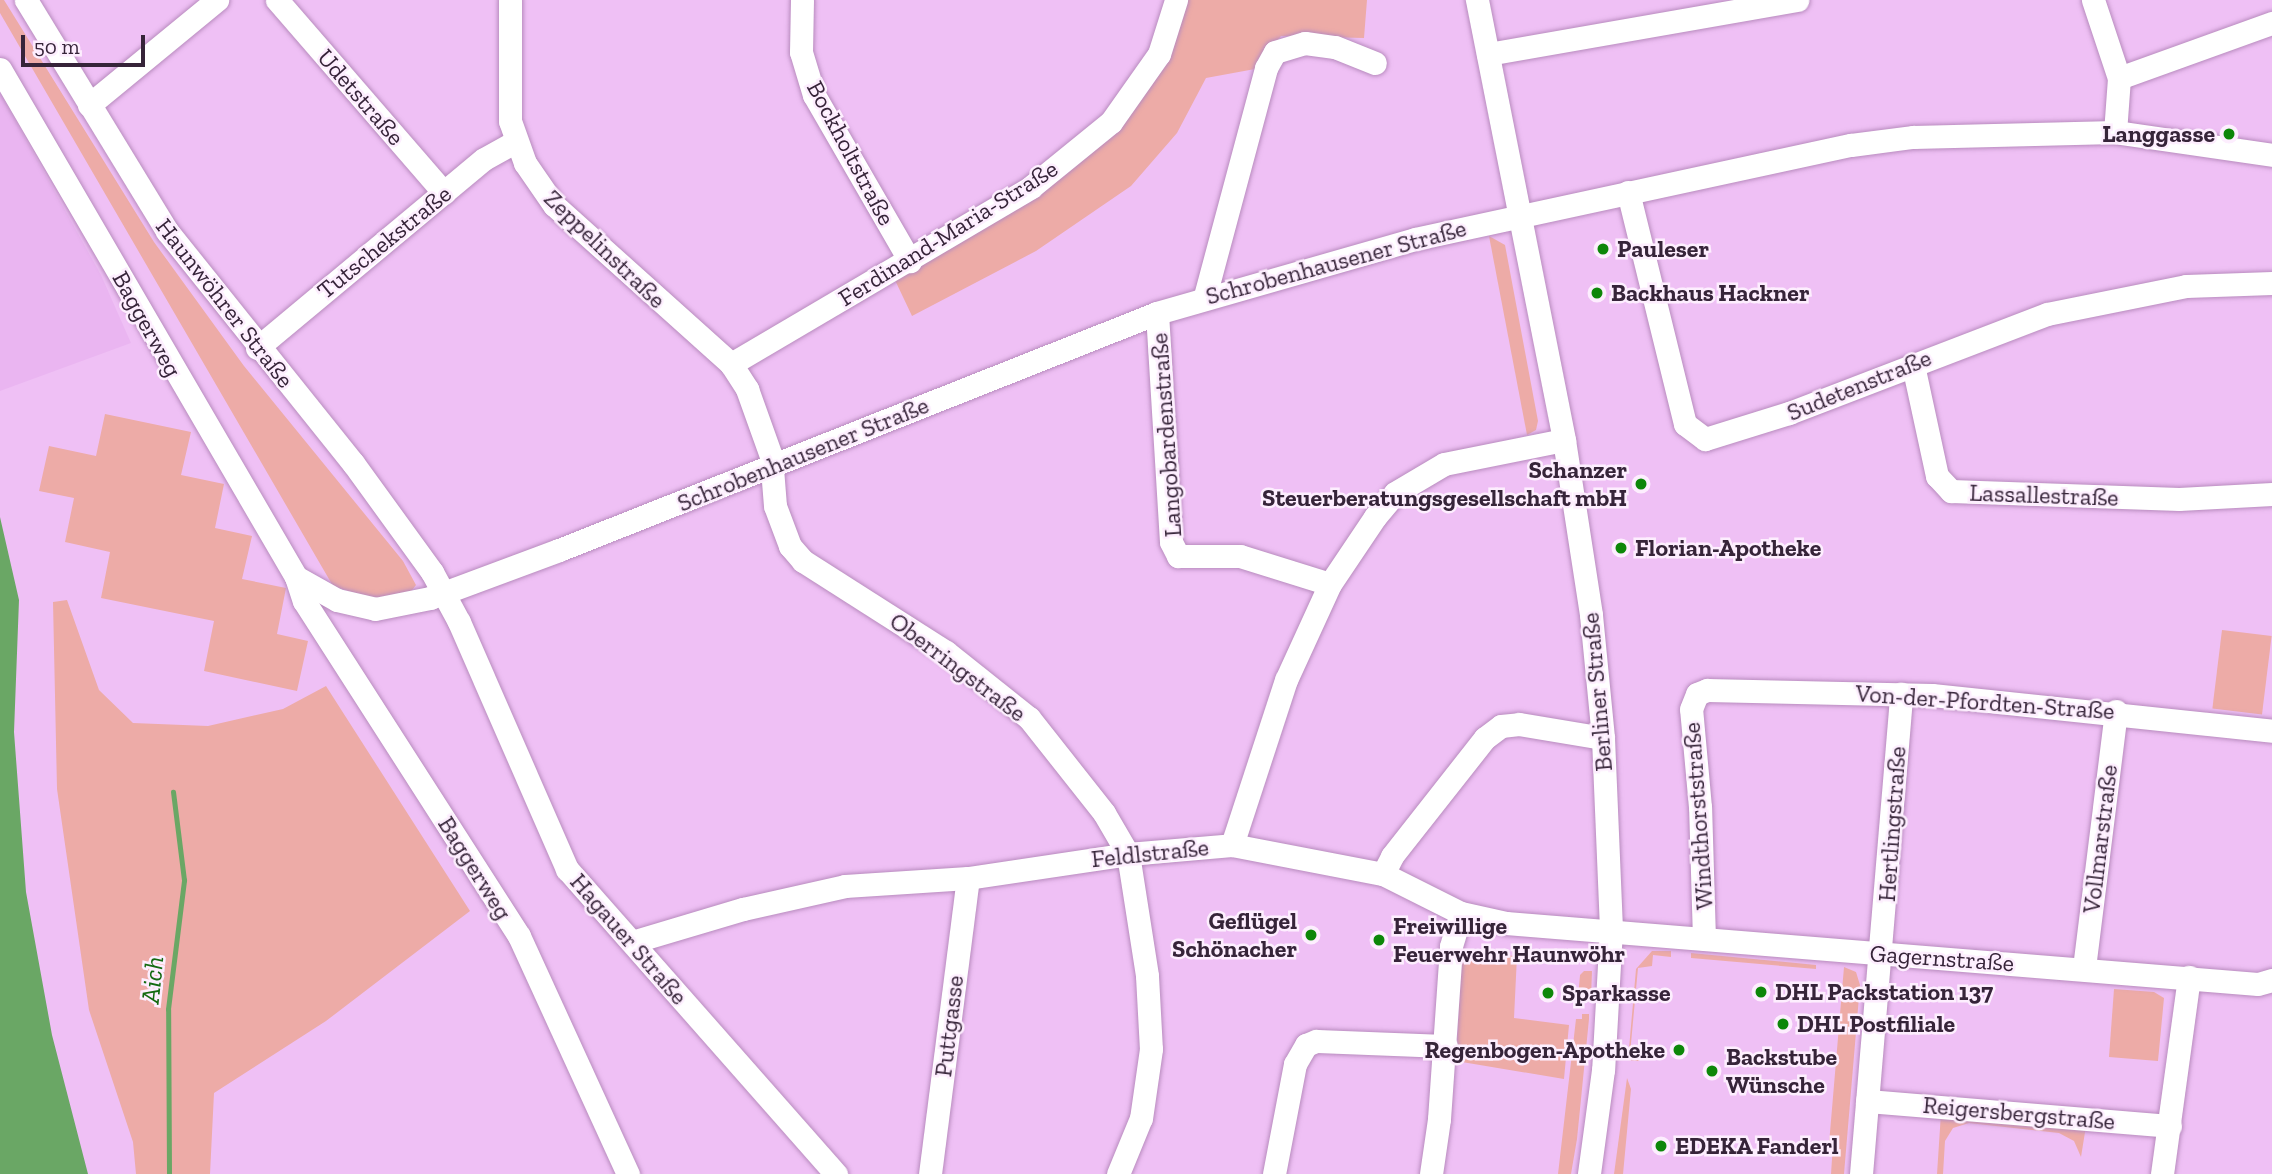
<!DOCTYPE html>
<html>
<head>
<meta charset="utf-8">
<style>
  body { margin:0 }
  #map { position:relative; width:2272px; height:1174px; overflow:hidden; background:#efc0f5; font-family:"Zilla Slab",serif }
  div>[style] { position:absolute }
  .built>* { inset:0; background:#eab5f1 }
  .green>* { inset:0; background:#edaba7; transform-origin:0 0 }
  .water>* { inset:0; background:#6aa765 }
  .stream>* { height:5px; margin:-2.5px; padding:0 2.5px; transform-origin:2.5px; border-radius:2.5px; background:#6aa765 }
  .roads { filter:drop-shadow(0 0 2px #b88bbe) drop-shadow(0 0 2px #b88bbe) }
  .minor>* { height:23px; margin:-11.5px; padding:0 11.5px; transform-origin:11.5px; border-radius:11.5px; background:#fff }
  .dots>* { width:19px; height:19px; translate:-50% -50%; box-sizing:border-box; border:4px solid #fdeefe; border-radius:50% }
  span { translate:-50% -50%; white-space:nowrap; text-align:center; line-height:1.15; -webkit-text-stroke:5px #fdeefe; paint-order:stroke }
  .street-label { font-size:24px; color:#362439 }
  .poi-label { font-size:24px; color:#362439; font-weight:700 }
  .right { translate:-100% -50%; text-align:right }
  .left { translate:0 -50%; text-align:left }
  .water-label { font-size:26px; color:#136a10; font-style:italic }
  .scale { position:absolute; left:21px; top:35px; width:124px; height:32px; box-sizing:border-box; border:4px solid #362439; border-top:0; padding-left:9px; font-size:21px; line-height:24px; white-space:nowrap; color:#362439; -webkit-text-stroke:5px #fdeefe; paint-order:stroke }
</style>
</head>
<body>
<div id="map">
  <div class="built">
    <i style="clip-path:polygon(0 93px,101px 275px,131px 343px,0 391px)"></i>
  </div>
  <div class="green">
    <i style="clip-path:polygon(0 0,4px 0,154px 242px,244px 366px,403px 561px,416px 585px,406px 598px,376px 600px,333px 586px,0 13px)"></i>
    <i style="clip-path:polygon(1185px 0,1367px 0,1364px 38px,1281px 36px,1255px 69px,1206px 78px,1177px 133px,1131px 186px,1036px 251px,912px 316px,894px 278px,1122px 124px)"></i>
    <i style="clip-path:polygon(1489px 236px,1505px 245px,1538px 421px,1536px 430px,1527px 435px)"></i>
    <i style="clip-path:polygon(105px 414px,191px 432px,181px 475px,224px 484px,215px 528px,252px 536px,242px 579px,286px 588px,277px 634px,308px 641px,297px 691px,204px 671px,214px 621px,101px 598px,110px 552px,65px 542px,74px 498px,39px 491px,49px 446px,96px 456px)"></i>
    <i style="clip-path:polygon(67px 600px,99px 690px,133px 723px,208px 726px,283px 709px,326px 686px,470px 911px,326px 1021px,214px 1093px,210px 1174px,136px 1174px,133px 1142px,89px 1010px,57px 789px,53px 602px)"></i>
    <i style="left:2222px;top:630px;width:50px;height:79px;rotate:7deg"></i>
    <i style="clip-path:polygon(1652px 951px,1671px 951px,1671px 957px,1653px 955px,1652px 966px,1638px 968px,1630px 1054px,1641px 1055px,1639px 1061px,1628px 1060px,1636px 969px)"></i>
    <i style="clip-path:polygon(1462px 953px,1517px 956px,1514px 1018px,1569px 1025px,1564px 1079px,1456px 1061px)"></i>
    <i style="clip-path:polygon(1691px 953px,1816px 965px,1816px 969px,1691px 958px)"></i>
    <i style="clip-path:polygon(1844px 967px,1856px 972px,1860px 985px,1844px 1174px,1831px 1174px,1833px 1144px,1829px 1144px)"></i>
    <i style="clip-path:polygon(1584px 971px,1592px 971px,1591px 998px,1578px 998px,1580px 975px)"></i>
    <i style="clip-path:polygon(2114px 989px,2154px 992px,2164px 998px,2158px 1061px,2109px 1057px)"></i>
    <i style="clip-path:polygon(1582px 1014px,1589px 1014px,1589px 1019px,1577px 1139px,1571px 1174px,1558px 1174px,1576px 1019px,1582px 1019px)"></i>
    <i style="clip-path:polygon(1627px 1078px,1631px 1089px,1623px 1174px,1614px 1174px)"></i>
    <i style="clip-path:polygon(1941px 1113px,2086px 1126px,2081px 1157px,2074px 1141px,2059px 1133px,1969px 1123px,1953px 1128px,1945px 1141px,1943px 1174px,1937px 1174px)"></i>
  </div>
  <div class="water">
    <i style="clip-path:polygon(0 517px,19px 600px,14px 732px,26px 892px,52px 1035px,88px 1174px,0 1174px)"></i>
  </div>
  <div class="stream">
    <i style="left:169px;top:1174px;width:165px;rotate:-90.3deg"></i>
    <i style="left:168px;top:1009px;width:130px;rotate:-82.9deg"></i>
    <i style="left:184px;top:880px;width:89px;rotate:-97.1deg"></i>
  </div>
  <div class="roads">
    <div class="minor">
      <i style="left:26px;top:0;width:271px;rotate:58.6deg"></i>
      <i style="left:167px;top:231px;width:297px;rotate:51.3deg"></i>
      <i style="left:353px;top:463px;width:135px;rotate:54.1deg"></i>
      <i style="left:432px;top:572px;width:57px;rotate:61.6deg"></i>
      <i style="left:459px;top:622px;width:270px;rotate:66.4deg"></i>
      <i style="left:567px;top:869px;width:407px;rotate:48.6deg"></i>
      <i style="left:277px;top:0;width:255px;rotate:49.1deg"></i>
      <i style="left:510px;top:0;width:121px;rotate:90deg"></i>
      <i style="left:510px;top:121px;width:45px;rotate:70.3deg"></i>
      <i style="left:525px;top:163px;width:51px;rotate:55.4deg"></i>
      <i style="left:554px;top:205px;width:238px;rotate:41.9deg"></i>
      <i style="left:731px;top:364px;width:30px;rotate:57deg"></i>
      <i style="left:747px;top:389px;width:71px;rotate:70.3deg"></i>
      <i style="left:771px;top:456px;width:50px;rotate:85.4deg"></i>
      <i style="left:775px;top:506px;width:43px;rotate:69.4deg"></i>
      <i style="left:790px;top:546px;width:20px;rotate:49deg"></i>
      <i style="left:803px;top:561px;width:169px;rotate:32.5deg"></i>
      <i style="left:946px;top:652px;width:106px;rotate:38.5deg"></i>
      <i style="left:1029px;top:718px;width:121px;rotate:51.7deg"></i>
      <i style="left:1104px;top:813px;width:48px;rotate:59.7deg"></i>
      <i style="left:1128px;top:854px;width:123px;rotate:81.1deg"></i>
      <i style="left:1147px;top:976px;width:73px;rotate:86.9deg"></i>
      <i style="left:1151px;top:1049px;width:70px;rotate:98.2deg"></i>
      <i style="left:1141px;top:1118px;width:61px;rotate:112.3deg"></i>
      <i style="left:802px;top:0;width:52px;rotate:91.1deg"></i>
      <i style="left:801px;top:52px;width:45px;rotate:73.2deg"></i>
      <i style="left:814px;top:95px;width:192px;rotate:60deg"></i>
      <i style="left:1477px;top:0;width:449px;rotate:78.8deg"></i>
      <i style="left:1564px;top:440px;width:177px;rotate:81.2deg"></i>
      <i style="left:1591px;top:615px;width:124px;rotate:84.4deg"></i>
      <i style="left:1603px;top:738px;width:191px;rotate:87.6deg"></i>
      <i style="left:1611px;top:929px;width:141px;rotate:93.2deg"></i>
      <i style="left:1603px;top:1070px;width:105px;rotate:97.7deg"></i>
      <i style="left:2093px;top:0;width:82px;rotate:71.6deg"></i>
      <i style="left:2119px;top:78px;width:54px;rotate:94.2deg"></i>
      <i style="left:1488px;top:54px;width:314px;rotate:-9.9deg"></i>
      <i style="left:0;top:69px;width:588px;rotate:59.77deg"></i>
      <i style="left:296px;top:577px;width:47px;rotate:29.3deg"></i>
      <i style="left:337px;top:600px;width:39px;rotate:13deg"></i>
      <i style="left:375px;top:609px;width:56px;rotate:-11.3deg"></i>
      <i style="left:430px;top:598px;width:138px;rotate:-20.4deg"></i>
      <i style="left:559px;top:550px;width:643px;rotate:-21.62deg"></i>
      <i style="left:1157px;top:313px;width:268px;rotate:-16deg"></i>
      <i style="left:1415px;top:239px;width:446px;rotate:-12.2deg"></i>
      <i style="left:1851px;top:145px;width:63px;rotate:-7.4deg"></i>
      <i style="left:1913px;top:137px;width:202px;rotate:-1.4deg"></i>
      <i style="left:2115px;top:132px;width:159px;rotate:8.3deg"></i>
      <i style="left:2119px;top:78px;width:163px;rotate:-19.8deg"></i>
      <i style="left:89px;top:105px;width:166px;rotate:-39.4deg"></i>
      <i style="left:1628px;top:192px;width:239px;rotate:76.2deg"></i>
      <i style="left:1685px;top:424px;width:25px;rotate:37deg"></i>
      <i style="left:1705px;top:439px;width:88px;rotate:-17.2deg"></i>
      <i style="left:1789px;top:413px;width:276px;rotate:-21deg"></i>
      <i style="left:2047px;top:314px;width:142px;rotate:-11.4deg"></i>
      <i style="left:2186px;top:286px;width:86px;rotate:-2deg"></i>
      <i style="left:1205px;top:296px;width:236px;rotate:-75deg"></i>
      <i style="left:1266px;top:68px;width:18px;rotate:-61deg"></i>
      <i style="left:1275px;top:52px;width:31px;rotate:-17deg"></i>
      <i style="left:1305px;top:43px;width:30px;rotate:8deg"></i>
      <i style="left:1335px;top:47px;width:43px;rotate:21.8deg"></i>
      <i style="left:1157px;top:313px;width:229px;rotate:86.5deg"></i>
      <i style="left:1171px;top:542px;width:16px;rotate:63deg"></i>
      <i style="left:1178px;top:556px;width:62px"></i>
      <i style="left:1240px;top:556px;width:94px;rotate:17.3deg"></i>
      <i style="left:257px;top:348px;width:295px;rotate:-39.8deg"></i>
      <i style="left:484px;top:159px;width:35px;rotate:-29deg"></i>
      <i style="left:731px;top:364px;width:348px;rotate:-30.5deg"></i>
      <i style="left:1031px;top:187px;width:103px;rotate:-39.1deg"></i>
      <i style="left:1111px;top:122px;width:83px;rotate:-54.8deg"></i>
      <i style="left:1159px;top:54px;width:57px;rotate:-72.5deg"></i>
      <i style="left:1913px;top:365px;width:114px;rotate:77.8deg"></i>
      <i style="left:1937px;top:476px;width:21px;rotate:47deg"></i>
      <i style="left:1951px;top:491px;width:228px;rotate:2deg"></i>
      <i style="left:2179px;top:499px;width:93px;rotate:-3.1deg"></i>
      <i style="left:296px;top:577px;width:25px;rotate:72deg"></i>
      <i style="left:304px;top:601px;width:398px;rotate:57.3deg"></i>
      <i style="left:519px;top:936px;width:262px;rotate:65.4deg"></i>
      <i style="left:1232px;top:845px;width:174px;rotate:-71.9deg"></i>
      <i style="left:1286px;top:680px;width:106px;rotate:-65.4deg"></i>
      <i style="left:1330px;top:584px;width:81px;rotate:-56.1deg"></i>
      <i style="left:1375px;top:517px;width:31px;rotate:-50deg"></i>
      <i style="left:1395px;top:493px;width:57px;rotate:-30.6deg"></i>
      <i style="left:1444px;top:464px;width:122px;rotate:-11.3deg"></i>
      <i style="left:1383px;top:874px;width:20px;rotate:-63deg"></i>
      <i style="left:1392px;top:856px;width:150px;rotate:-51.8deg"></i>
      <i style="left:1485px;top:738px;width:20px;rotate:-37deg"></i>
      <i style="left:1501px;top:726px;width:18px;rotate:-6deg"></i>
      <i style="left:1519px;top:724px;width:85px;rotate:9.5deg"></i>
      <i style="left:1704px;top:939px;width:132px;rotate:-91.7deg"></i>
      <i style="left:1700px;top:807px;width:98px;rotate:-95.2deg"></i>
      <i style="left:1691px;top:709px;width:16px;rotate:-68deg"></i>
      <i style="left:1697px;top:694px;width:11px;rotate:-22deg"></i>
      <i style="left:1707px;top:690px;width:225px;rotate:1.3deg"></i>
      <i style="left:1932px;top:695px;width:342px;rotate:6deg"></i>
      <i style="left:632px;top:942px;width:116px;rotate:-16.6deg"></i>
      <i style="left:743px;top:909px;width:105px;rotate:-12.7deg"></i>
      <i style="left:845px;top:886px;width:123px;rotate:-3.7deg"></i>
      <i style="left:968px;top:878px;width:162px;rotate:-8.5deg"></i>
      <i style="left:1128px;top:854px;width:104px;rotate:-4.9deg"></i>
      <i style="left:1232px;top:845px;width:154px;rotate:10.9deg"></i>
      <i style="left:1383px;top:874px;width:87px;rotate:26.6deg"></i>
      <i style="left:1461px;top:913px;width:46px;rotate:12.5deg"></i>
      <i style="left:1506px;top:923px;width:754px;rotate:4.64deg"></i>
      <i style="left:2258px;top:984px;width:15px;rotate:-16deg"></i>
      <i style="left:2084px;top:968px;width:259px;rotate:-82.9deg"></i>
      <i style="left:1867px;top:1101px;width:304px;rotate:4.7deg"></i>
      <i style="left:930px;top:1174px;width:298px;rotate:-82.7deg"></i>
      <i style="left:1274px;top:1174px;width:112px;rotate:-79.2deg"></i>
      <i style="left:1295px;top:1064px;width:22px;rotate:-60deg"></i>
      <i style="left:1306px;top:1045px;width:11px;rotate:-22deg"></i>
      <i style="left:1316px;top:1041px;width:130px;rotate:2.2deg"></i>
      <i style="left:1431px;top:1174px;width:56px;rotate:-81.7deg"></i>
      <i style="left:1439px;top:1119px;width:173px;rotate:-86deg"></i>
      <i style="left:1451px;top:946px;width:34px;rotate:-73deg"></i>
      <i style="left:1861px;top:1174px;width:482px;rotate:-85.2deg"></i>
      <i style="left:2162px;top:1174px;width:199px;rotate:-82.2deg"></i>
    </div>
  </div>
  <div class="dots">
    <i style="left:2229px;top:134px;background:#0d8709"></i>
    <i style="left:1603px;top:249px;background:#0d8709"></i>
    <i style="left:1597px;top:293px;background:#0d8709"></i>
    <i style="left:1641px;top:484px;background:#0d8709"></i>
    <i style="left:1621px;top:548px;background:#0d8709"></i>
    <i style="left:1311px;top:935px;background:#0d8709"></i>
    <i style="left:1379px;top:940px;background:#0d8709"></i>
    <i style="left:1761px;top:992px;background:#0d8709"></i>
    <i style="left:1548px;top:993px;background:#0d8709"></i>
    <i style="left:1783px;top:1024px;background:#0d8709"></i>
    <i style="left:1679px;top:1050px;background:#0d8709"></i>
    <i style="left:1712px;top:1071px;background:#0d8709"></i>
    <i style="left:1661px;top:1146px;background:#0d8709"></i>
  </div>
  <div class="street-label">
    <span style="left:361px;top:97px;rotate:49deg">Udetstraße</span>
    <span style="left:851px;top:153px;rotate:62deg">Bockholtstraße</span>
    <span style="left:948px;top:233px;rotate:-32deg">Ferdinand-Maria-Straße</span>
    <span style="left:384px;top:242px;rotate:-39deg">Tutschekstraße</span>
    <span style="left:605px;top:249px;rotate:44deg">Zeppelinstraße</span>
    <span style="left:1336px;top:262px;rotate:-15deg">Schrobenhausener Straße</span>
    <span style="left:225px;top:303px;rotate:52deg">Haunwöhrer Straße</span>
    <span style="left:147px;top:324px;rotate:61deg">Baggerweg</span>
    <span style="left:1859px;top:385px;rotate:-22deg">Sudetenstraße</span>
    <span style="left:1166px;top:435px;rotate:-94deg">Langobardenstraße</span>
    <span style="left:803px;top:454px;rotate:-22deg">Schrobenhausener Straße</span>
    <span style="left:2044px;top:495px;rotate:2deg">Lassallestraße</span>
    <span style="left:958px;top:667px;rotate:37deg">Oberringstraße</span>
    <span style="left:1597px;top:692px;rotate:-95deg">Berliner Straße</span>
    <span style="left:1985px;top:702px;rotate:4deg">Von-der-Pfordten-Straße</span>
    <span style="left:1698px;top:816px;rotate:-94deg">Windthorststraße</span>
    <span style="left:1892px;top:824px;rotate:-86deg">Hertlingstraße</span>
    <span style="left:2100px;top:839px;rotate:-83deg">Vollmarstraße</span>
    <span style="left:1150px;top:853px;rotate:-6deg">Feldlstraße</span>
    <span style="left:475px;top:868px;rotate:58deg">Baggerweg</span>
    <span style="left:629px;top:939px;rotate:49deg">Hagauer Straße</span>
    <span style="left:1942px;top:958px;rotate:4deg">Gagernstraße</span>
    <span style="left:949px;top:1026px;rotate:-83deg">Puttgasse</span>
    <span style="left:2019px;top:1113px;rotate:5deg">Reigersbergstraße</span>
  </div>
  <div class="poi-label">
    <span class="right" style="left:2215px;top:134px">Langgasse</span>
    <span class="left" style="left:1617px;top:249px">Pauleser</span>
    <span class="left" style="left:1611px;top:293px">Backhaus Hackner</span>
    <span class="right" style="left:1627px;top:484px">Schanzer<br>Steuerberatungsgesellschaft mbH</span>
    <span class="left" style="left:1635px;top:548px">Florian-Apotheke</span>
    <span class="right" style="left:1297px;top:935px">Geflügel<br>Schönacher</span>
    <span class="left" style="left:1393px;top:940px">Freiwillige<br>Feuerwehr Haunwöhr</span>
    <span class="left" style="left:1775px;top:992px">DHL Packstation 137</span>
    <span class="left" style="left:1562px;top:993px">Sparkasse</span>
    <span class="left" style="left:1797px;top:1024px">DHL Postfiliale</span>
    <span class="right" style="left:1665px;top:1050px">Regenbogen-Apotheke</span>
    <span class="left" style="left:1726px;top:1071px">Backstube<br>Wünsche</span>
    <span class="left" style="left:1675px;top:1146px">EDEKA Fanderl</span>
  </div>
  <div class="water-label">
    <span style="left:153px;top:980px;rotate:-84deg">Aich</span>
  </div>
  <div class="scale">50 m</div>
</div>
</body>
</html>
